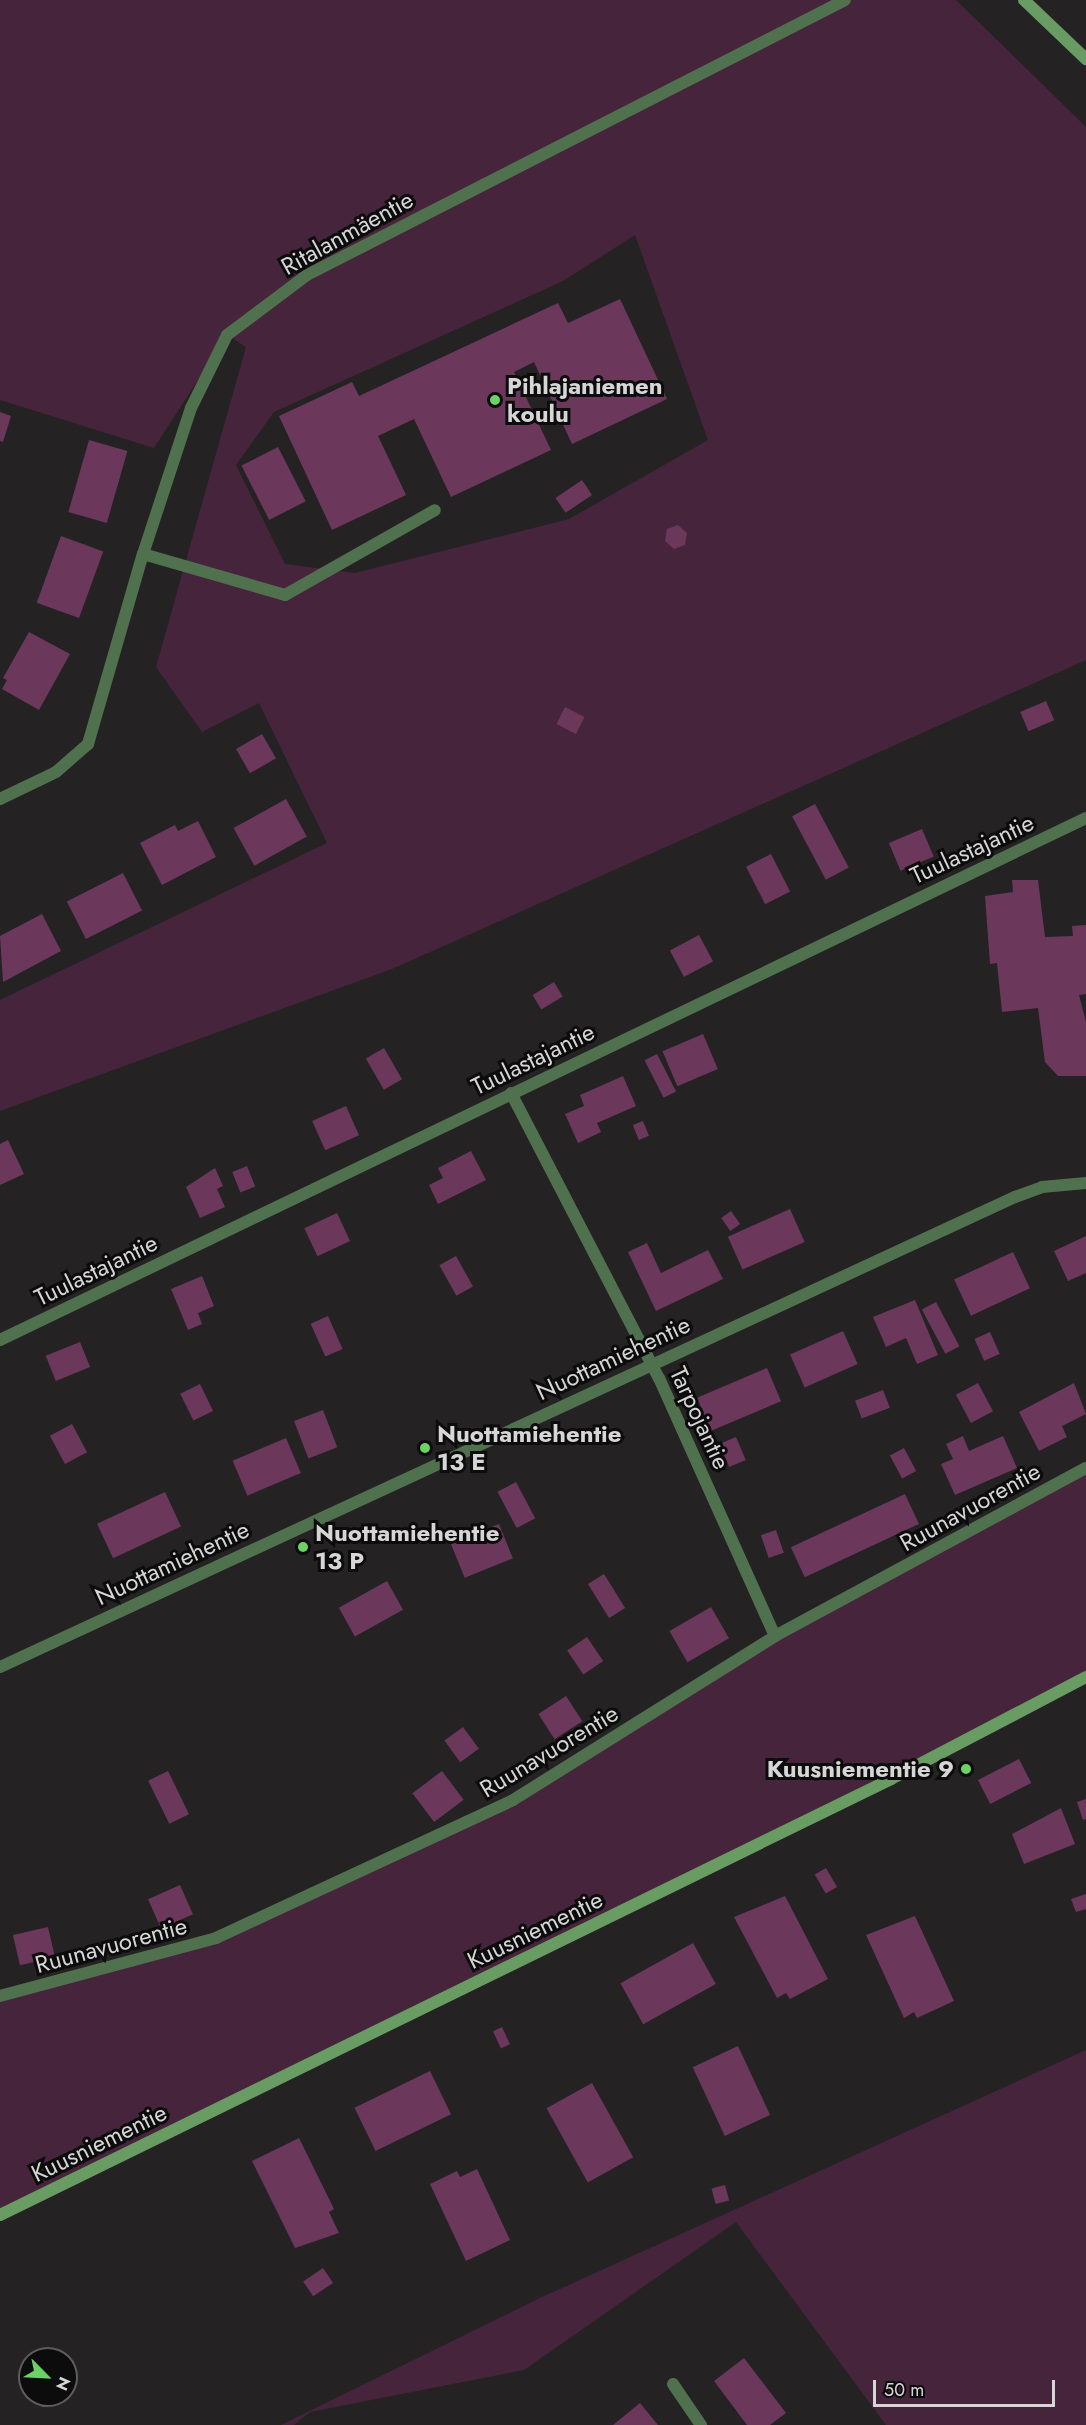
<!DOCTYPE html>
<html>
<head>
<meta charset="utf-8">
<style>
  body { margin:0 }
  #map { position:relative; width:1086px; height:2425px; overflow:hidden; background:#252224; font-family:Jost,sans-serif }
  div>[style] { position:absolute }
  .green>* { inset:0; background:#46243b }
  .building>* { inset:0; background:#6b375b; transform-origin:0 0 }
  .lane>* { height:12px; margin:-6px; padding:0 6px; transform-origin:6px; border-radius:6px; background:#50714d }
  .street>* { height:12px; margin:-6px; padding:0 6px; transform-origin:6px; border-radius:6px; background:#50714d }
  .secondary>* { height:12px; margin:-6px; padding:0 6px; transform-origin:6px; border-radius:6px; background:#689c63 }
  .dots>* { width:16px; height:16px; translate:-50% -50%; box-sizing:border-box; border:3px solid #0d0c0d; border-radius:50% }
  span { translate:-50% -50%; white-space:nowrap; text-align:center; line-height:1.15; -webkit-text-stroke:6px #0d0c0d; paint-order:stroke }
  .street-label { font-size:24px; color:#d7d6d7 }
  .poi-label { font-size:24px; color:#d7d6d7; font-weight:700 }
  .left { translate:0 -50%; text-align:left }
  .right { translate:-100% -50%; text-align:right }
  .north { position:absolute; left:18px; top:2347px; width:60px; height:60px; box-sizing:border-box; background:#0d0c0d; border:2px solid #5e5d5e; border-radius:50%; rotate:114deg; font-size:16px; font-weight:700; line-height:24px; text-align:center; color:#d7d6d7 }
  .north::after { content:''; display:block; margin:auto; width:21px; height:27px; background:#6bd363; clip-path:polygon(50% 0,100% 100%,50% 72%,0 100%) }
  .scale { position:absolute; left:873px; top:2380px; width:182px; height:27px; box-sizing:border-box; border:3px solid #d7d6d7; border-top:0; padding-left:8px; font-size:18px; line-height:21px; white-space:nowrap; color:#d7d6d7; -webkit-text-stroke:4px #0d0c0d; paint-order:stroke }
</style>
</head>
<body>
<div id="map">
  <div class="green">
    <i style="clip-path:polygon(evenodd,0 0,956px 0,1086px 127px,1086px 660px,392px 969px,0 1111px,0 1000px,327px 843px,259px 703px,202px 732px,156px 667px,246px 347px,227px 335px,154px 448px,0 400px,0 0,635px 235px,708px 440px,569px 519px,355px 573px,285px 564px,236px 465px,274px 412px,563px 281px,635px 235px)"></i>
    <i style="clip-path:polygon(1086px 1468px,1086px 1677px,0 2215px,0 1996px,216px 1938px,513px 1800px,775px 1636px)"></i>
    <i style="clip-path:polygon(1086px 2050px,1086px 2425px,886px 2425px,736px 2222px,524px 2370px,310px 2412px,294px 2425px,281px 2425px,540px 2298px)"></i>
  </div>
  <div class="building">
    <i style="clip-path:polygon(620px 299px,667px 399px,572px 444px,534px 362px,514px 372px,551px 450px,451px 497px,414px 419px,378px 436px,406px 495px,332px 530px,279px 416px,352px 382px,359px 396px,558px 303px,568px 323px)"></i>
    <i style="clip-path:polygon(0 412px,11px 416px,3px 442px,0 441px)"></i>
    <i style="left:89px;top:440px;width:40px;height:75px;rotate:16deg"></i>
    <i style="left:278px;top:447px;width:61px;height:41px;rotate:63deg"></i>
    <i style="left:582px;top:480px;width:18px;height:32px;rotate:56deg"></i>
    <i style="clip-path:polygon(678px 525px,687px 533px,685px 545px,674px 549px,665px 541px,667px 529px)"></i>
    <i style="left:61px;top:536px;width:45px;height:71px;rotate:20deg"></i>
    <i style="clip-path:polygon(29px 632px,70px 654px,39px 710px,2px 689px,7px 680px,3px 678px)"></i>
    <i style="left:1046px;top:701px;width:21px;height:28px;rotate:67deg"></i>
    <i style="left:565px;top:707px;width:22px;height:19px;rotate:27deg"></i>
    <i style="left:262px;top:734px;width:28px;height:30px;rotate:60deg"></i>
    <i style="left:286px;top:799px;width:43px;height:60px;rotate:61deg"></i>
    <i style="left:815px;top:804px;width:72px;height:26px;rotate:62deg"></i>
    <i style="clip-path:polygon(198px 821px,216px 857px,162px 885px,140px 843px,175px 825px,178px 831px)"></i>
    <i style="left:922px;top:829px;width:30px;height:36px;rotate:67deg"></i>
    <i style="left:771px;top:854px;width:42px;height:28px;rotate:63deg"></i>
    <i style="left:123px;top:873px;width:42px;height:63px;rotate:63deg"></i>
    <i style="clip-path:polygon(1012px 880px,1038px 880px,1045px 937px,1073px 936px,1072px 926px,1086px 925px,1086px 994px,1079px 995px,1086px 1022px,1086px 1076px,1058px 1076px,1045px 1062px,1038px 1008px,1002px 1012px,997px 963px,990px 964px,985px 896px,1013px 892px)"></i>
    <i style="clip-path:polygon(42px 914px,61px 951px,3px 982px,0 936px)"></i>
    <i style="left:699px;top:935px;width:30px;height:33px;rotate:62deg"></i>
    <i style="left:554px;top:982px;width:17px;height:25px;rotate:59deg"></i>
    <i style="left:703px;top:1034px;width:38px;height:44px;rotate:67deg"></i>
    <i style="left:384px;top:1048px;width:36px;height:21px;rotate:60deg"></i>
    <i style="left:657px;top:1054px;width:42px;height:14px;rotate:63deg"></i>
    <i style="clip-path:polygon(623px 1076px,636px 1106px,597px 1123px,601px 1132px,578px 1143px,565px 1114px,584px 1106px,580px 1095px)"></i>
    <i style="left:346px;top:1106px;width:32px;height:37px;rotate:66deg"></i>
    <i style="left:643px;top:1121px;width:16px;height:11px;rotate:68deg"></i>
    <i style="clip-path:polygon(8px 1140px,24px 1174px,0 1185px,0 1144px)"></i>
    <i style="clip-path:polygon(471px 1151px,486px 1180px,438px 1204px,429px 1185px,443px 1178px,438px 1168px)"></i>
    <i style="left:247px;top:1166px;width:22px;height:16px;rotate:68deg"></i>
    <i style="clip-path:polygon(215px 1168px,223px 1186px,217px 1189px,225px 1207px,200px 1218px,186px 1187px)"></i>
    <i style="left:790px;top:1209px;width:36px;height:68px;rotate:66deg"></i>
    <i style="left:731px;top:1211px;width:16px;height:12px;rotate:55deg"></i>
    <i style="left:337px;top:1213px;width:31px;height:36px;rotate:65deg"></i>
    <i style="clip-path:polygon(1086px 1236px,1086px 1273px,1068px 1281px,1054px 1251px)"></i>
    <i style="clip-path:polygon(647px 1243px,661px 1273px,708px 1250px,723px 1279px,656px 1311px,628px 1252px)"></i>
    <i style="left:1013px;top:1252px;width:40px;height:65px;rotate:65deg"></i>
    <i style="left:456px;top:1256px;width:35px;height:19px;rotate:61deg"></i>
    <i style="clip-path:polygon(202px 1276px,214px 1306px,198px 1313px,202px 1324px,188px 1330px,171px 1289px)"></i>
    <i style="clip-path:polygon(915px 1300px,938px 1355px,917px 1364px,906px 1338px,886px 1347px,873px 1317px)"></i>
    <i style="left:936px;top:1302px;width:50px;height:16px;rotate:62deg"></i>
    <i style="left:328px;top:1316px;width:36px;height:19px;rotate:66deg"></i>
    <i style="left:843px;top:1331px;width:36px;height:58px;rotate:66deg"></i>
    <i style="left:990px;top:1332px;width:24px;height:17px;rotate:66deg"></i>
    <i style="left:80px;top:1342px;width:27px;height:37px;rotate:68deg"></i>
    <i style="left:767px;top:1368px;width:36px;height:76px;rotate:67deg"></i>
    <i style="left:978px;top:1383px;width:32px;height:25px;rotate:62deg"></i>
    <i style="clip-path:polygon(1074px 1383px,1086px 1414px,1062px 1426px,1067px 1437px,1039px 1451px,1019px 1412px)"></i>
    <i style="left:200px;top:1384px;width:30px;height:22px;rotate:64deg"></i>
    <i style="left:883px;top:1390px;width:19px;height:30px;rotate:69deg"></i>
    <i style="left:323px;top:1410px;width:40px;height:31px;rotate:69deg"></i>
    <i style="left:72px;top:1424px;width:32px;height:25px;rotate:62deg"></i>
    <i style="clip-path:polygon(963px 1436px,969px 1451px,1003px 1436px,1017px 1468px,955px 1495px,941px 1464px,953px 1459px,946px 1444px)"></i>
    <i style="left:736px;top:1437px;width:25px;height:18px;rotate:67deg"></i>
    <i style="left:286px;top:1438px;width:38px;height:58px;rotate:67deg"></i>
    <i style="left:904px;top:1448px;width:26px;height:16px;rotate:62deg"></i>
    <i style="left:516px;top:1482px;width:41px;height:21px;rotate:62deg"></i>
    <i style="left:165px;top:1492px;width:38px;height:75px;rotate:65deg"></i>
    <i style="left:905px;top:1494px;width:33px;height:126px;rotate:65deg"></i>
    <i style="left:499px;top:1524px;width:37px;height:52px;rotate:68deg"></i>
    <i style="left:776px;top:1530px;width:24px;height:16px;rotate:71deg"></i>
    <i style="left:604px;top:1574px;width:40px;height:19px;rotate:58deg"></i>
    <i style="left:387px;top:1581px;width:33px;height:55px;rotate:61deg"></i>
    <i style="left:711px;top:1607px;width:36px;height:48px;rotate:60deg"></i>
    <i style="left:587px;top:1637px;width:29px;height:24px;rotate:56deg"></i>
    <i style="left:566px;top:1696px;width:30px;height:33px;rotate:57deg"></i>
    <i style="left:463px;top:1727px;width:27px;height:23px;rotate:54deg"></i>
    <i style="left:1019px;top:1759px;width:27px;height:46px;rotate:63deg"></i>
    <i style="left:168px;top:1771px;width:48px;height:22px;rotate:64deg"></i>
    <i style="left:442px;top:1771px;width:36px;height:37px;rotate:53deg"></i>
    <i style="clip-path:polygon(1086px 1799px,1086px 1819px,1083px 1820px,1077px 1802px)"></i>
    <i style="clip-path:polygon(1061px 1808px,1075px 1844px,1024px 1864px,1012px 1834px)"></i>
    <i style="left:826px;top:1868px;width:22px;height:13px;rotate:60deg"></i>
    <i style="left:180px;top:1885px;width:32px;height:35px;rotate:66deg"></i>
    <i style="clip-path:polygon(1086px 1894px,1086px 1909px,1076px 1912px,1071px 1899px)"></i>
    <i style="clip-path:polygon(785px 1896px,828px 1979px,790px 1999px,786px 1993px,777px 1998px,734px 1917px)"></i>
    <i style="clip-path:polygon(915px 1916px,954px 2001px,917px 2018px,914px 2012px,904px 2018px,866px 1935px)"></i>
    <i style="left:48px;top:1927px;width:31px;height:36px;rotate:77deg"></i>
    <i style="left:693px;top:1943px;width:47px;height:83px;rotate:61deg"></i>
    <i style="left:502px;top:2027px;width:19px;height:10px;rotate:65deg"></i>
    <i style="left:738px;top:2046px;width:76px;height:50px;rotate:65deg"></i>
    <i style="left:430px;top:2071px;width:48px;height:84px;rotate:64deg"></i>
    <i style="left:592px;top:2083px;width:85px;height:52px;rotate:61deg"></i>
    <i style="clip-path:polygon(299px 2138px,334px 2209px,329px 2212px,339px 2233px,295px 2248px,252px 2161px)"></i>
    <i style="clip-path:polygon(477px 2169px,510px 2240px,466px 2261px,430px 2184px,457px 2171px,460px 2177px)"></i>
    <i style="left:725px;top:2185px;width:16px;height:14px;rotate:75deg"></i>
    <i style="left:323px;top:2268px;width:18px;height:24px;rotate:56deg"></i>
    <i style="clip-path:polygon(744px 2358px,786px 2413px,770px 2425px,747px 2425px,714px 2381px)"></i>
    <i style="clip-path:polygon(640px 2403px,658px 2425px,613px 2425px)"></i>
  </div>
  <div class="lane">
    <i style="left:143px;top:554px;width:148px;rotate:16.1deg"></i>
    <i style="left:285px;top:595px;width:172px;rotate:-29.5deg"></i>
  </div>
  <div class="street">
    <i style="left:0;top:799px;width:62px;rotate:-25.7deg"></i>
    <i style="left:56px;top:772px;width:43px;rotate:-41.2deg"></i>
    <i style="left:88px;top:744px;width:198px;rotate:-73.9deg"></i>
    <i style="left:143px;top:554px;width:154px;rotate:-71.8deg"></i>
    <i style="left:191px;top:408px;width:81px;rotate:-63.7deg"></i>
    <i style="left:227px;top:335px;width:100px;rotate:-36.9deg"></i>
    <i style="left:307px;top:275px;width:604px;rotate:-27.07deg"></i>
    <i style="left:511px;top:1093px;width:321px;rotate:62.6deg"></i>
    <i style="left:659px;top:1378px;width:283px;rotate:65.8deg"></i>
    <i style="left:0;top:1340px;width:1205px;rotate:-25.67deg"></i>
    <i style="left:0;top:1667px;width:1119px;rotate:-24.85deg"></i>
    <i style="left:1015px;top:1197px;width:29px;rotate:-20deg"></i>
    <i style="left:1042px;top:1187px;width:44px;rotate:-5.2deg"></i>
    <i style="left:0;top:1996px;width:224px;rotate:-15deg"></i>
    <i style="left:216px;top:1938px;width:327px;rotate:-24.9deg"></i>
    <i style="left:513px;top:1800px;width:309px;rotate:-32deg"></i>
    <i style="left:775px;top:1636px;width:353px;rotate:-28.4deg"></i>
    <i style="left:673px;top:2384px;width:50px;rotate:55.7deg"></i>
  </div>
  <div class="secondary">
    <i style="left:1024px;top:0;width:86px;rotate:43.6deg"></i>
    <i style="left:0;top:2215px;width:992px;rotate:-26.07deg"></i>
    <i style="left:891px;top:1779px;width:220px;rotate:-27.6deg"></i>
  </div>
  <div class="dots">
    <i style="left:495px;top:400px;background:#6bd363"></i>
    <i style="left:425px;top:1448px;background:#6bd363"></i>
    <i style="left:303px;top:1547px;background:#6bd363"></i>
    <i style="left:966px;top:1769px;background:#6bd363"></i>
  </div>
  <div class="street-label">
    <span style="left:347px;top:233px;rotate:-29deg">Ritalanmäentie</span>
    <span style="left:972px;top:849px;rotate:-25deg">Tuulastajantie</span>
    <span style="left:533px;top:1059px;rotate:-26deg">Tuulastajantie</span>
    <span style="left:96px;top:1270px;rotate:-26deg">Tuulastajantie</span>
    <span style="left:613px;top:1358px;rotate:-25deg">Nuottamiehentie</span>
    <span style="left:700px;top:1418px;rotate:65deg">Tarpojantie</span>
    <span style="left:970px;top:1507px;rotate:-29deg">Ruunavuorentie</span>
    <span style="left:172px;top:1563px;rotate:-25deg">Nuottamiehentie</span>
    <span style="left:549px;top:1751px;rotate:-31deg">Ruunavuorentie</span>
    <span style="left:535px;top:1930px;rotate:-26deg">Kuusniementie</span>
    <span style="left:111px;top:1945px;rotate:-15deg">Ruunavuorentie</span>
    <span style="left:99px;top:2143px;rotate:-26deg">Kuusniementie</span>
  </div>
  <div class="poi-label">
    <span class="left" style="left:507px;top:400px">Pihlajaniemen<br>koulu</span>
    <span class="left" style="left:437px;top:1448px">Nuottamiehentie<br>13 E</span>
    <span class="left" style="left:315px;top:1547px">Nuottamiehentie<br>13 P</span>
    <span class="right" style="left:954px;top:1769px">Kuusniementie 9</span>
  </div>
  <div class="north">N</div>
  <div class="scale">50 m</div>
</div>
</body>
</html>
